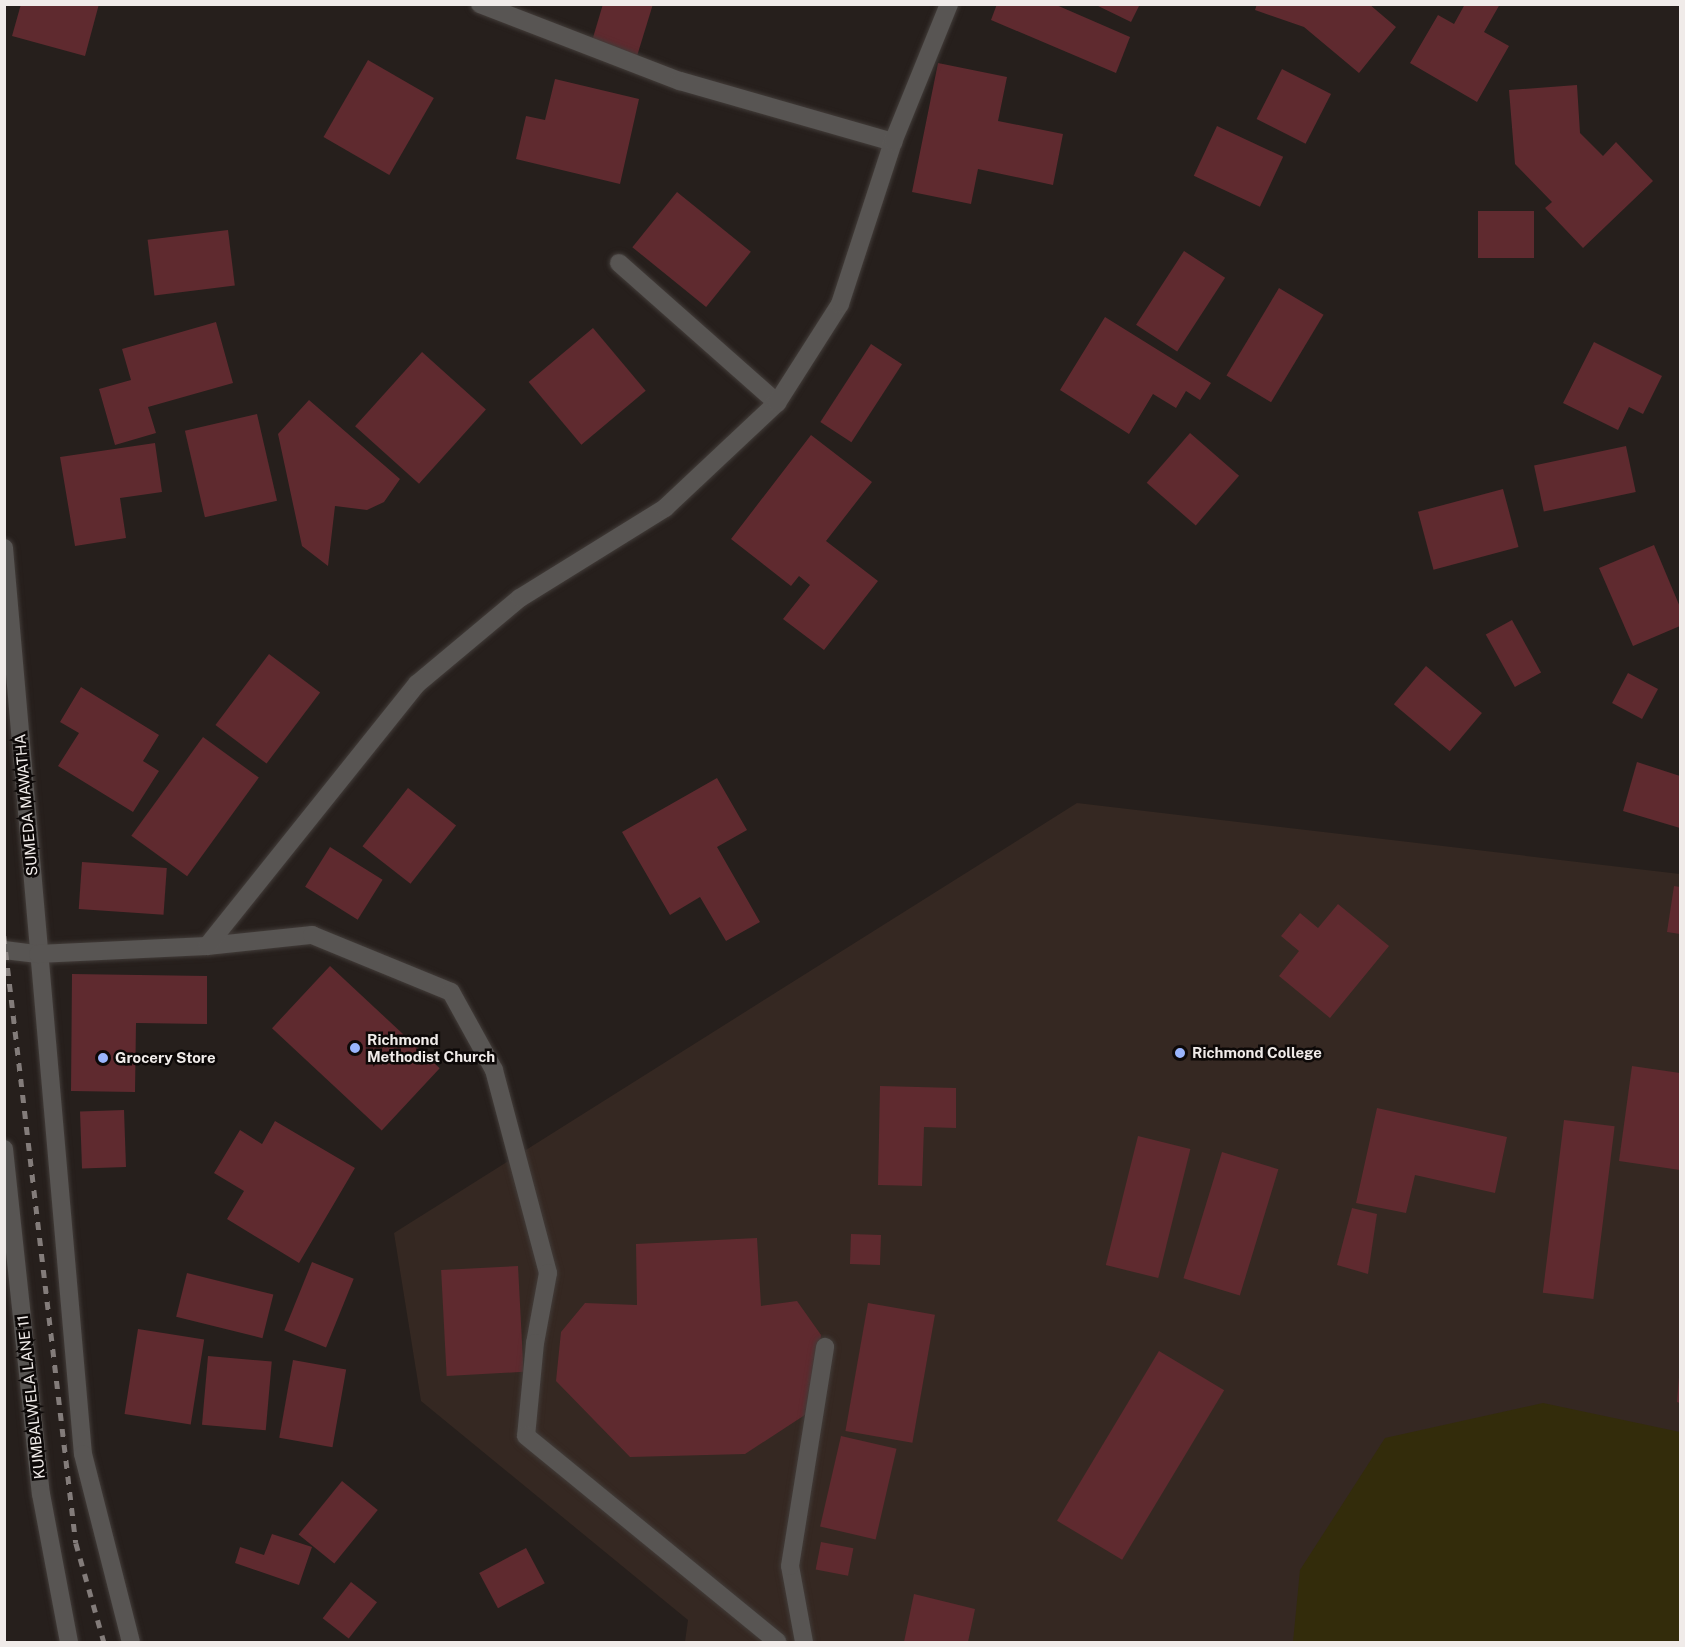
<!DOCTYPE html>
<html>
<head>
<meta charset="utf-8">
<style>
  body { margin:0 }
  #map { position:relative; width:1685px; height:1647px; overflow:hidden; background:#261f1c; font-family:"Public Sans",sans-serif }
  div>[style] { position:absolute }
  .built>* { inset:0; background:#352822 }
  .green>* { inset:0; background:#332c0b }
  .building>* { inset:0; background:#5f2a2f; transform-origin:0 0 }
  .roads { filter:drop-shadow(0 0 2px #423c39) drop-shadow(0 0 2px #423c39) }
  .service>* { height:18px; margin:-9px; padding:0 9px; transform-origin:9px; border-radius:9px; background:#585553 }
  .minor>* { height:18px; margin:-9px; padding:0 9px; transform-origin:9px; border-radius:9px; background:#585553 }
  .tertiary>* { height:18px; margin:-9px; padding:0 9px; transform-origin:9px; border-radius:9px; background:#585553 }
  .rail>* { height:4.5px; margin-top:-2.25px; transform-origin:0; background:repeating-linear-gradient(90deg,#837c7a 0 8px,transparent 0 16px) }
  .dots>* { width:16px; height:16px; translate:-50% -50%; box-sizing:border-box; border:3px solid #0d0908; border-radius:50% }
  span { translate:-50% -50%; white-space:nowrap; text-align:center; line-height:1.15; -webkit-text-stroke:5px #0d0908; paint-order:stroke }
  .street-label { font-size:15px; color:#f0ebe9 }
  .poi-label { font-size:15px; color:#f0ebe9; font-weight:700 }
  .left { translate:0 -50%; text-align:left }
  .frame { position:absolute; inset:0; border:6px solid #f0ebe9; pointer-events:none }
</style>
</head>
<body>
<div id="map">
  <div class="built">
    <i style="clip-path:polygon(1077px 803px,1680px 874px,1680px 1642px,685px 1642px,688px 1620px,421px 1401px,394px 1233px)"></i>
  </div>
  <div class="green">
    <i style="clip-path:polygon(1543px 1403px,1680px 1432px,1680px 1642px,1293px 1642px,1300px 1570px,1385px 1438px)"></i>
  </div>
  <div class="building">
    <i style="clip-path:polygon(21px 4px,99px 4px,85px 56px,12px 36px)"></i>
    <i style="clip-path:polygon(603px 4px,653px 4px,637px 56px,592px 41px)"></i>
    <i style="clip-path:polygon(997px 4px,1054px 4px,1130px 37px,1116px 73px,991px 20px)"></i>
    <i style="clip-path:polygon(1094px 4px,1140px 4px,1131px 22px)"></i>
    <i style="clip-path:polygon(1257px 4px,1369px 4px,1396px 27px,1359px 73px,1304px 27px,1255px 10px)"></i>
    <i style="clip-path:polygon(1465px 4px,1500px 4px,1484px 32px,1509px 46px,1477px 102px,1410px 63px,1438px 15px,1454px 24px)"></i>
    <i style="left:368px;top:60px;width:76px;height:89px;rotate:30deg"></i>
    <i style="clip-path:polygon(938px 63px,1007px 77px,998px 121px,1063px 134px,1053px 185px,978px 169px,971px 204px,912px 192px)"></i>
    <i style="left:1282px;top:69px;width:55px;height:56px;rotate:27deg"></i>
    <i style="clip-path:polygon(555px 79px,639px 99px,620px 184px,516px 159px,526px 116px,545px 120px)"></i>
    <i style="clip-path:polygon(1577px 85px,1580px 133px,1603px 156px,1616px 142px,1653px 181px,1583px 248px,1545px 208px,1552px 202px,1515px 164px,1509px 90px)"></i>
    <i style="left:1217px;top:126px;width:73px;height:55px;rotate:25deg"></i>
    <i style="left:677px;top:192px;width:95px;height:71px;rotate:39deg"></i>
    <i style="left:1478px;top:211px;width:56px;height:47px"></i>
    <i style="left:228px;top:230px;width:56px;height:81px;rotate:83deg"></i>
    <i style="left:1184px;top:251px;width:49px;height:88px;rotate:33deg"></i>
    <i style="left:1279px;top:288px;width:52px;height:102px;rotate:31deg"></i>
    <i style="clip-path:polygon(1105px 317px,1211px 383px,1200px 400px,1186px 391px,1176px 408px,1153px 394px,1129px 434px,1060px 390px)"></i>
    <i style="clip-path:polygon(216px 322px,233px 383px,148px 407px,156px 433px,115px 445px,99px 389px,131px 380px,122px 349px)"></i>
    <i style="left:593px;top:328px;width:82px;height:84px;rotate:50deg"></i>
    <i style="clip-path:polygon(1594px 342px,1662px 376px,1643px 414px,1629px 407px,1618px 430px,1563px 403px)"></i>
    <i style="left:871px;top:344px;width:37px;height:93px;rotate:33deg"></i>
    <i style="left:422px;top:352px;width:86px;height:100px;rotate:42deg"></i>
    <i style="clip-path:polygon(309px 400px,400px 479px,384px 502px,367px 510px,335px 506px,328px 566px,302px 546px,278px 434px)"></i>
    <i style="left:257px;top:414px;width:89px;height:74px;rotate:77deg"></i>
    <i style="left:1190px;top:433px;width:65px;height:66px;rotate:41deg"></i>
    <i style="clip-path:polygon(811px 435px,872px 482px,826px 541px,878px 581px,824px 650px,783px 619px,810px 585px,799px 576px,791px 586px,731px 539px)"></i>
    <i style="clip-path:polygon(155px 443px,162px 492px,120px 498px,126px 538px,75px 546px,60px 457px)"></i>
    <i style="left:1626px;top:446px;width:47px;height:94px;rotate:78deg"></i>
    <i style="left:1503px;top:489px;width:60px;height:88px;rotate:75deg"></i>
    <i style="clip-path:polygon(1654px 545px,1680px 607px,1680px 626px,1633px 646px,1599px 568px)"></i>
    <i style="left:1512px;top:620px;width:60px;height:30px;rotate:61deg"></i>
    <i style="left:269px;top:654px;width:64px;height:89px;rotate:37deg"></i>
    <i style="left:1426px;top:666px;width:73px;height:50px;rotate:40deg"></i>
    <i style="left:1628px;top:673px;width:34px;height:34px;rotate:28deg"></i>
    <i style="clip-path:polygon(81px 687px,159px 735px,143px 761px,159px 771px,133px 812px,58px 766px,79px 733px,60px 722px)"></i>
    <i style="left:203px;top:737px;width:69px;height:122px;rotate:36deg"></i>
    <i style="clip-path:polygon(1637px 762px,1680px 776px,1680px 828px,1623px 811px)"></i>
    <i style="clip-path:polygon(717px 778px,747px 830px,717px 847px,760px 922px,726px 941px,700px 897px,670px 915px,622px 832px)"></i>
    <i style="left:408px;top:788px;width:61px;height:74px;rotate:38deg"></i>
    <i style="left:330px;top:847px;width:62px;height:47px;rotate:32deg"></i>
    <i style="left:82px;top:862px;width:85px;height:47px;rotate:4deg"></i>
    <i style="clip-path:polygon(1674px 886px,1680px 887px,1680px 934px,1667px 932px)"></i>
    <i style="clip-path:polygon(1338px 904px,1389px 946px,1330px 1018px,1279px 976px,1299px 951px,1281px 936px,1300px 913px,1318px 928px)"></i>
    <i style="left:330px;top:966px;width:150px;height:85px;rotate:43deg"></i>
    <i style="clip-path:polygon(72px 974px,207px 976px,207px 1024px,136px 1023px,135px 1092px,71px 1091px)"></i>
    <i style="clip-path:polygon(1632px 1066px,1680px 1073px,1680px 1170px,1619px 1161px)"></i>
    <i style="clip-path:polygon(880px 1086px,956px 1088px,956px 1128px,924px 1127px,922px 1186px,878px 1185px)"></i>
    <i style="clip-path:polygon(1377px 1108px,1507px 1137px,1495px 1193px,1415px 1175px,1406px 1213px,1356px 1203px)"></i>
    <i style="left:124px;top:1110px;width:57px;height:44px;rotate:88deg"></i>
    <i style="left:1564px;top:1120px;width:51px;height:174px;rotate:7deg"></i>
    <i style="clip-path:polygon(275px 1121px,355px 1168px,299px 1263px,227px 1219px,244px 1191px,214px 1173px,240px 1130px,262px 1144px)"></i>
    <i style="left:1138px;top:1136px;width:54px;height:133px;rotate:14deg"></i>
    <i style="left:1222px;top:1152px;width:59px;height:132px;rotate:17deg"></i>
    <i style="clip-path:polygon(1352px 1208px,1377px 1214px,1368px 1274px,1337px 1265px)"></i>
    <i style="left:851px;top:1234px;width:30px;height:30px;rotate:2deg"></i>
    <i style="clip-path:polygon(757px 1238px,761px 1306px,797px 1301px,821px 1335px,814px 1409px,745px 1454px,630px 1457px,556px 1381px,561px 1332px,585px 1303px,637px 1305px,636px 1244px)"></i>
    <i style="left:312px;top:1262px;width:45px;height:74px;rotate:22deg"></i>
    <i style="left:518px;top:1266px;width:106px;height:77px;rotate:87deg"></i>
    <i style="left:187px;top:1273px;width:89px;height:45px;rotate:14deg"></i>
    <i style="left:868px;top:1303px;width:68px;height:130px;rotate:10deg"></i>
    <i style="left:138px;top:1329px;width:67px;height:86px;rotate:9deg"></i>
    <i style="left:1159px;top:1351px;width:76px;height:198px;rotate:31deg"></i>
    <i style="left:208px;top:1356px;width:64px;height:69px;rotate:5deg"></i>
    <i style="left:293px;top:1360px;width:54px;height:79px;rotate:10deg"></i>
    <i style="clip-path:polygon(1679px 1377px,1680px 1378px,1680px 1403px,1677px 1402px)"></i>
    <i style="left:841px;top:1436px;width:57px;height:93px;rotate:13deg"></i>
    <i style="left:342px;top:1481px;width:46px;height:69px;rotate:39deg"></i>
    <i style="clip-path:polygon(272px 1534px,312px 1547px,299px 1585px,235px 1563px,240px 1547px,264px 1555px)"></i>
    <i style="left:821px;top:1542px;width:33px;height:28px;rotate:11deg"></i>
    <i style="left:526px;top:1548px;width:40px;height:53px;rotate:62deg"></i>
    <i style="left:351px;top:1582px;width:33px;height:46px;rotate:38deg"></i>
    <i style="clip-path:polygon(914px 1594px,975px 1609px,968px 1642px,904px 1642px)"></i>
  </div>
  <div class="roads">
    <div class="service">
      <i style="left:804px;top:1642px;width:77px;rotate:-100.4deg"></i>
      <i style="left:790px;top:1566px;width:222px;rotate:-80.9deg"></i>
    </div>
    <div class="minor">
      <i style="left:480px;top:4px;width:214px;rotate:21.1deg"></i>
      <i style="left:680px;top:81px;width:222px;rotate:16deg"></i>
      <i style="left:619px;top:263px;width:211px;rotate:41.5deg"></i>
      <i style="left:4px;top:548px;width:909px;rotate:85.02deg"></i>
      <i style="left:83px;top:1454px;width:194px;rotate:75.7deg"></i>
      <i style="left:207px;top:946px;width:106px;rotate:-6deg"></i>
      <i style="left:312px;top:935px;width:150px;rotate:22.3deg"></i>
      <i style="left:451px;top:992px;width:89px;rotate:61.1deg"></i>
      <i style="left:494px;top:1070px;width:210px;rotate:75.1deg"></i>
      <i style="left:548px;top:1273px;width:71px;rotate:100.5deg"></i>
      <i style="left:535px;top:1343px;width:93px;rotate:95.5deg"></i>
      <i style="left:526px;top:1436px;width:325px;rotate:39.3deg"></i>
      <i style="left:4px;top:1149px;width:347px;rotate:83.9deg"></i>
      <i style="left:41px;top:1494px;width:151px;rotate:79.3deg"></i>
    </div>
    <div class="tertiary">
      <i style="left:4px;top:950px;width:34px;rotate:7deg"></i>
      <i style="left:38px;top:954px;width:169px;rotate:-2.7deg"></i>
      <i style="left:207px;top:946px;width:336px;rotate:-51.3deg"></i>
      <i style="left:417px;top:684px;width:134px;rotate:-39.9deg"></i>
      <i style="left:520px;top:598px;width:171px;rotate:-31.8deg"></i>
      <i style="left:665px;top:508px;width:154px;rotate:-43.2deg"></i>
      <i style="left:777px;top:403px;width:117px;rotate:-57.5deg"></i>
      <i style="left:840px;top:304px;width:170px;rotate:-71.9deg"></i>
      <i style="left:893px;top:142px;width:149px;rotate:-67.9deg"></i>
    </div>
  </div>
  <div class="rail">
    <i style="left:4px;top:936px;width:611px;rotate:83.24deg"></i>
    <i style="left:76px;top:1543px;width:103px;rotate:74.2deg"></i>
  </div>
  <div class="dots">
    <i style="left:355px;top:1048px;background:#9ab5fd"></i>
    <i style="left:1180px;top:1053px;background:#9ab5fd"></i>
    <i style="left:103px;top:1058px;background:#9ab5fd"></i>
  </div>
  <div class="street-label">
    <span style="left:26px;top:805px;rotate:-95deg">SUMEDA MAWATHA</span>
    <span style="left:31px;top:1397px;rotate:-96deg">KUMBALWELA LANE 11</span>
  </div>
  <div class="poi-label">
    <span class="left" style="left:367px;top:1048px">Richmond<br>Methodist Church</span>
    <span class="left" style="left:1192px;top:1053px">Richmond College</span>
    <span class="left" style="left:115px;top:1058px">Grocery Store</span>
  </div>
  <div class="frame"></div>
</div>
</body>
</html>
